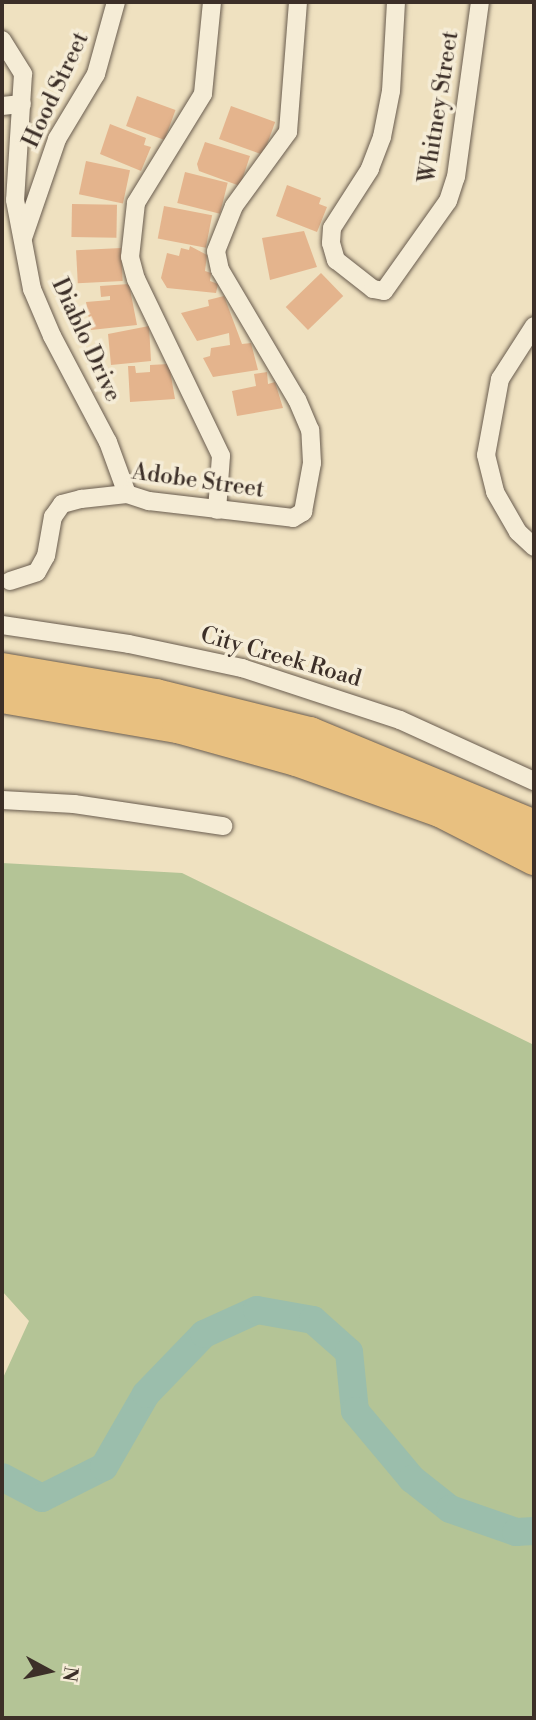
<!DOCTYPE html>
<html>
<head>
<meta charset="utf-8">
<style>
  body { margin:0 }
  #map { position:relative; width:536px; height:1720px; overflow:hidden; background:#efe1c0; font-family:"Libre Bodoni",serif }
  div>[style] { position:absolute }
  .green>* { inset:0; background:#b4c496 }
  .river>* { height:28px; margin:-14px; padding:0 14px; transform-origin:14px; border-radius:14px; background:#9bbeac }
  .building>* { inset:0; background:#e4b48d; transform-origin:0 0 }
  .roads { filter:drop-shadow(0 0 2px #695c4e) drop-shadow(0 0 2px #695c4e) }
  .minor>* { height:18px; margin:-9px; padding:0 9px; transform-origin:9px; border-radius:9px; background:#f5ecd6 }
  .motorway>* { height:32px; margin:-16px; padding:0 16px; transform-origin:16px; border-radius:16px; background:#e8c080 }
  span { translate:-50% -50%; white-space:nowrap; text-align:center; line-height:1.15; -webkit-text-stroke:7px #f5ecd6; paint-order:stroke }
  .street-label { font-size:23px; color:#3c2f28 }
  .frame { position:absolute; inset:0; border:4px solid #3c2f28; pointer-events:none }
  .north { position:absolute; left:14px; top:1636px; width:70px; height:70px; -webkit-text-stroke:5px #f5ecd6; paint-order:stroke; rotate:98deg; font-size:19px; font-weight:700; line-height:28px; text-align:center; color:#3c2f28 }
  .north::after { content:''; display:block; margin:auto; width:24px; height:32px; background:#3c2f28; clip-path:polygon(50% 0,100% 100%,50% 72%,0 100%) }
</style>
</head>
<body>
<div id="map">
  <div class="green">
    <i style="clip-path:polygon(2px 863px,182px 873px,534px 1045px,534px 1718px,2px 1718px,2px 1380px,29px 1321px,2px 1291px)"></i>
  </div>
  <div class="river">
    <i style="left:2px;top:1477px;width:45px;rotate:27.7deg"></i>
    <i style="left:42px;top:1498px;width:69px;rotate:-26.6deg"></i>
    <i style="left:104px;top:1467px;width:84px;rotate:-60.1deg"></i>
    <i style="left:146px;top:1394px;width:83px;rotate:-46deg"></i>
    <i style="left:204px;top:1334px;width:58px;rotate:-24.4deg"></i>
    <i style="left:257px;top:1310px;width:57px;rotate:10.1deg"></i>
    <i style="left:313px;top:1320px;width:48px;rotate:41.6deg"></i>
    <i style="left:349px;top:1352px;width:59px;rotate:84.2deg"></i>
    <i style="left:355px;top:1411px;width:89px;rotate:50deg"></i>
    <i style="left:412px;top:1479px;width:48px;rotate:38.3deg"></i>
    <i style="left:450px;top:1509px;width:70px;rotate:19.2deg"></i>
    <i style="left:516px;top:1532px;width:18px;rotate:-3deg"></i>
  </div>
  <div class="building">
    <i style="left:137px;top:96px;width:41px;height:32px;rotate:20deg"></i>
    <i style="left:231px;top:106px;width:47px;height:35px;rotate:20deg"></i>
    <i style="clip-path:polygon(110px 124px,146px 138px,144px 145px,151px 147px,141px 171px,100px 154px)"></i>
    <i style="clip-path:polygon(205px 142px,250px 156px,240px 186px,199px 171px,197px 164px)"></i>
    <i style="left:86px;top:161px;width:45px;height:34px;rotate:12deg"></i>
    <i style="left:185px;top:172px;width:44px;height:32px;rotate:14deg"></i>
    <i style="clip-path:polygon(287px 185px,321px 198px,319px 204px,327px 207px,317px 232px,276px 216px)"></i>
    <i style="left:72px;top:204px;width:45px;height:33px;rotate:1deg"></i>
    <i style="left:164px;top:206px;width:49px;height:33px;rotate:11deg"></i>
    <i style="clip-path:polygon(304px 231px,317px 267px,270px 280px,262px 238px)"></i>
    <i style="clip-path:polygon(190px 246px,207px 255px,205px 271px,211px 273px,210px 281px,218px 284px,216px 293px,167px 288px,161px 278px,167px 253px,179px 256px,181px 248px,189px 250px)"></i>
    <i style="left:121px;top:248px;width:33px;height:45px;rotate:87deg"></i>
    <i style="left:321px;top:273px;width:32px;height:49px;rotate:46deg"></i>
    <i style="clip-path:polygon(129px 284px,137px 325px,91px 330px,86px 302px,110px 300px,110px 296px,101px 297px,100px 286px)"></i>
    <i style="clip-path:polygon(224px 296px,242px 344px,251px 343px,258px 370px,213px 377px,203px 358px,210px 356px,211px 348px,230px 345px,229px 333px,197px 341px,181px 313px,209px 306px,208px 300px)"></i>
    <i style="clip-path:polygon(149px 326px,151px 361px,111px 365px,108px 334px)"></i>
    <i style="clip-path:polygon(169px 364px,175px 399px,130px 402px,128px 366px,135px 366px,136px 373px,150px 372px,150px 365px)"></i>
    <i style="clip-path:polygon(267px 372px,268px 384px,275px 382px,283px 408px,237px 416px,232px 391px,256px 386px,254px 374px)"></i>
  </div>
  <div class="roads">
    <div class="minor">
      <i style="left:212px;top:2px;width:92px;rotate:95.6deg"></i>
      <i style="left:203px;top:94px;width:128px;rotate:121.6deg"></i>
      <i style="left:136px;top:203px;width:54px;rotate:96.3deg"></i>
      <i style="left:130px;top:257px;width:23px;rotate:75deg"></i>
      <i style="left:136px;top:279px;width:196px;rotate:64.3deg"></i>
      <i style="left:221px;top:456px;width:54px;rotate:94.2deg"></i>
      <i style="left:396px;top:2px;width:89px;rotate:93.2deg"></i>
      <i style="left:391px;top:91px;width:47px;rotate:101.1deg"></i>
      <i style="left:382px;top:137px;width:34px;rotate:111deg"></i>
      <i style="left:370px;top:169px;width:70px;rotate:122.8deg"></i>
      <i style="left:332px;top:228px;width:15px;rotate:94deg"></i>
      <i style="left:331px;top:243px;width:18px;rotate:74deg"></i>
      <i style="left:336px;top:260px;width:47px;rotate:38.1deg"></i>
      <i style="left:373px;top:289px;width:11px;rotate:10deg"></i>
      <i style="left:384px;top:291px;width:110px;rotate:-54.6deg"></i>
      <i style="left:448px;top:201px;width:25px;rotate:-72deg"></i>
      <i style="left:456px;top:177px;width:177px;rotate:-82.2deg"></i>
      <i style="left:2px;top:40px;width:40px;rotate:58deg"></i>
      <i style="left:23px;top:74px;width:126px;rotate:93.6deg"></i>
      <i style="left:15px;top:200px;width:91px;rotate:79.2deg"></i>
      <i style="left:32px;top:289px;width:51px;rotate:66.9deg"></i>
      <i style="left:52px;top:336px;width:120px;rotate:62.2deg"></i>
      <i style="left:108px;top:442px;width:55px;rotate:69.9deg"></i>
      <i style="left:2px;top:106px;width:20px;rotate:-6deg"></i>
      <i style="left:23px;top:238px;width:105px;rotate:-71deg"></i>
      <i style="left:57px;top:139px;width:76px;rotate:-59deg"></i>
      <i style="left:96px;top:74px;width:75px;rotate:-74.5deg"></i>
      <i style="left:534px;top:326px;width:63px;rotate:122.7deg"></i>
      <i style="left:500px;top:379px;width:77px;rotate:100.4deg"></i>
      <i style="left:486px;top:455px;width:38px;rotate:76deg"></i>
      <i style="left:495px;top:492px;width:46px;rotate:60.1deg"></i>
      <i style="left:518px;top:532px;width:22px;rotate:43deg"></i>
      <i style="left:10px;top:581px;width:28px;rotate:-18deg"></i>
      <i style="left:37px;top:572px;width:18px;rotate:-61deg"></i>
      <i style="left:46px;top:556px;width:40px;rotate:-80deg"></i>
      <i style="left:53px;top:517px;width:16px;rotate:-55deg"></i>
      <i style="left:62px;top:504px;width:20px;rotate:-15deg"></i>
      <i style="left:81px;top:499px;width:46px;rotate:-6.2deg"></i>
      <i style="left:127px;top:494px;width:23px;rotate:18deg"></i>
      <i style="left:149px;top:501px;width:145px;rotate:6.7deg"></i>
      <i style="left:293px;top:518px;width:12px;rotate:-31deg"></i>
      <i style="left:303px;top:512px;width:50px;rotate:-79.6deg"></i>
      <i style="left:312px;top:463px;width:33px;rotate:-93deg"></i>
      <i style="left:310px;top:430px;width:33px;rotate:-113deg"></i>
      <i style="left:297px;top:400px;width:151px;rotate:-120.6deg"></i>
      <i style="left:220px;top:270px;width:19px;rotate:-102deg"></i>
      <i style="left:216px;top:251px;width:48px;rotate:-68.2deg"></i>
      <i style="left:234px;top:206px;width:92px;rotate:-53.9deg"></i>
      <i style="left:288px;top:132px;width:130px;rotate:-85.6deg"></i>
      <i style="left:2px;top:625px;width:128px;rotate:8.5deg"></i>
      <i style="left:129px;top:644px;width:116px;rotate:12deg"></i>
      <i style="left:242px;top:668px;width:166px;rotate:18.2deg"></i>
      <i style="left:400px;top:720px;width:147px;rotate:24.5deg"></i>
      <i style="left:2px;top:800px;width:72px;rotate:3.2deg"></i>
      <i style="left:74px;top:804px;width:151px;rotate:8.4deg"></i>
    </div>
    <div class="motorway">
      <i style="left:2px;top:669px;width:156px;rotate:9.6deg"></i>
      <i style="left:156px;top:695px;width:159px;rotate:13.9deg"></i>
      <i style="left:310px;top:733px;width:243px;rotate:22.5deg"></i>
      <i style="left:2px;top:697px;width:179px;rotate:9.7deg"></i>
      <i style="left:178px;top:727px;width:123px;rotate:15.6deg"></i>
      <i style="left:296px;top:760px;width:153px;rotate:19.5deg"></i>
      <i style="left:440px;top:811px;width:106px;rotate:27.1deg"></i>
    </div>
  </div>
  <div class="street-label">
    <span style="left:56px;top:90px;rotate:-65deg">Hood Street</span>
    <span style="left:439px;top:107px;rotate:-81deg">Whitney Street</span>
    <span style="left:86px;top:340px;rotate:65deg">Diablo Drive</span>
    <span style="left:198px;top:481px;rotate:8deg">Adobe Street</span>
    <span style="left:281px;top:657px;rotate:16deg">City Creek Road</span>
  </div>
  <div class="frame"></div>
  <div class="north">N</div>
</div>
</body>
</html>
